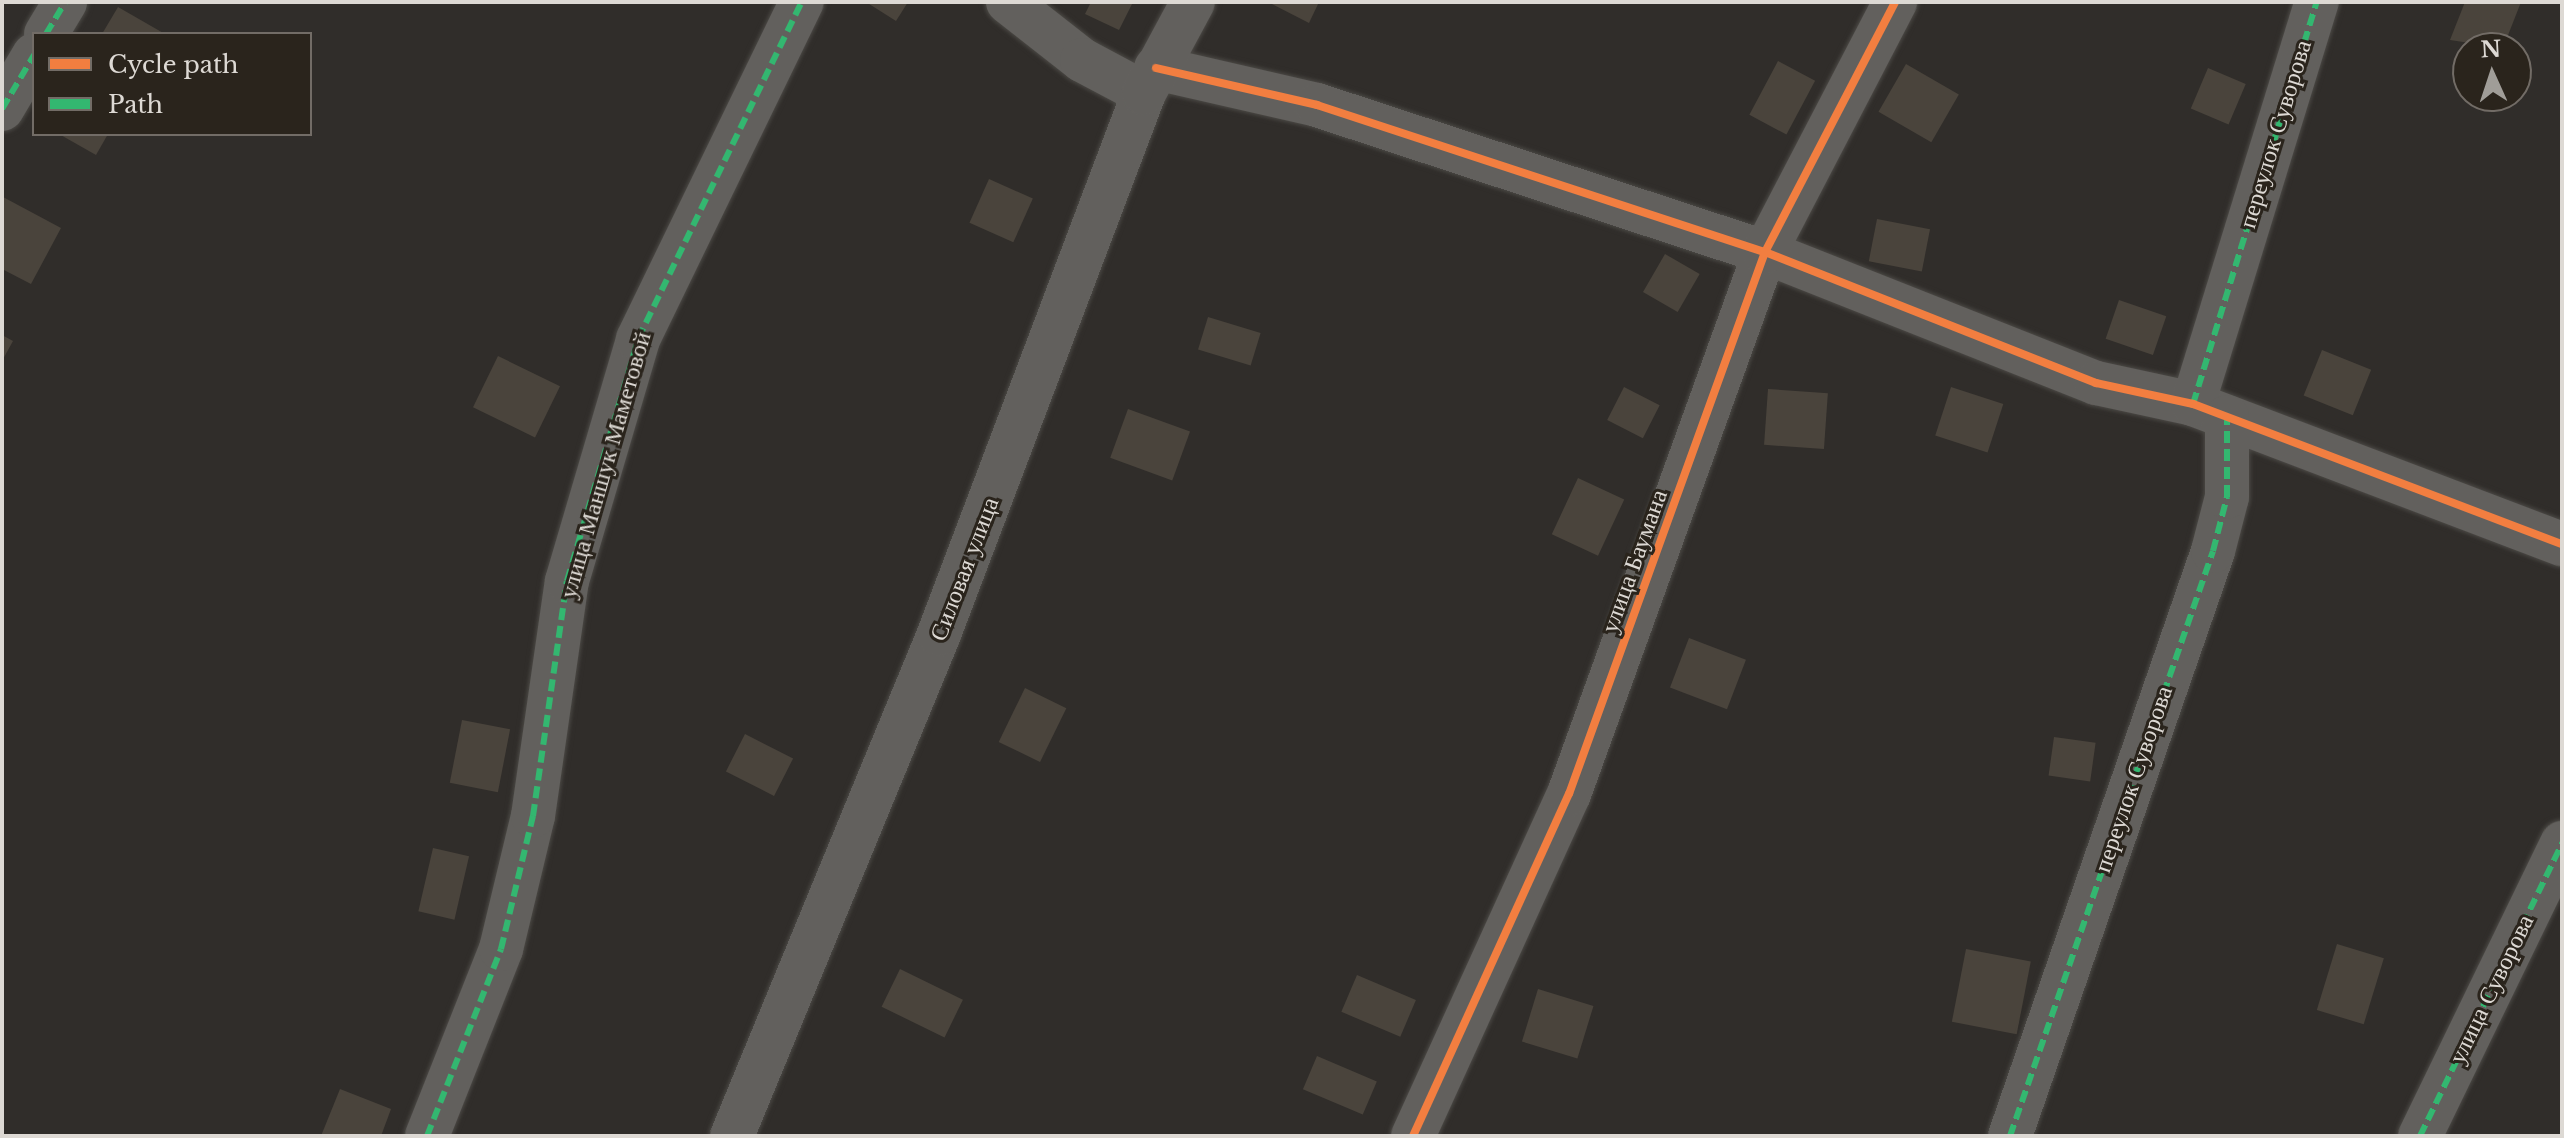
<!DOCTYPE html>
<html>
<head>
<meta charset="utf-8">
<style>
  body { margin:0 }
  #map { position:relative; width:2564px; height:1138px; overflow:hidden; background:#302d2a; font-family:"Libre Baskerville",serif }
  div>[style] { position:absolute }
  .building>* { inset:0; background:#4a443c; transform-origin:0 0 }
  .roads { filter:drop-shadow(0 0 2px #4b4945) drop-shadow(0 0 2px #4b4945) }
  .minor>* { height:44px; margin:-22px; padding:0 22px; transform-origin:22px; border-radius:22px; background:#62605d }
  .quiet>* { height:6px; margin-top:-3px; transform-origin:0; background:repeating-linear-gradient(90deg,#33b770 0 12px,transparent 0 18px) }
  .cycleway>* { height:8px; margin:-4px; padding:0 4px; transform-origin:4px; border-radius:4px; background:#f27e40 }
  span { translate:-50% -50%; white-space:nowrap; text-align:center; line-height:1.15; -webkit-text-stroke:6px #2a241c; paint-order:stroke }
  .street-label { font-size:24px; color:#ddd9d4 }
  .frame { position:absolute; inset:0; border:4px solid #ddd9d4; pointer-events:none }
  .legend { position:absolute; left:32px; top:32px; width:280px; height:104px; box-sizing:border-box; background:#2a241c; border:2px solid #726c66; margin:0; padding:10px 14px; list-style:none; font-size:24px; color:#ddd9d4 }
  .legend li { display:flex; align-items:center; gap:16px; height:40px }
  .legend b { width:40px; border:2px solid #726c66 }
  .north { position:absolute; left:2452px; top:32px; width:80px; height:80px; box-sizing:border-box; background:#2a241c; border:2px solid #726c66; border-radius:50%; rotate:357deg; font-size:22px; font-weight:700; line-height:32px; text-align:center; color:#ddd9d4 }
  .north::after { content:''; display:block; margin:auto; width:28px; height:36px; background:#a09d98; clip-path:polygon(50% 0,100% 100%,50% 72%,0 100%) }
</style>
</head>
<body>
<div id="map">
  <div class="building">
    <i style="clip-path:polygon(866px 2px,908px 2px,896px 21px)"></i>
    <i style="clip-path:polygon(1091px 2px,1133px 2px,1119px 30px,1085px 14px)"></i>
    <i style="clip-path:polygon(1268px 2px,1319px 2px,1309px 23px)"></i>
    <i style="clip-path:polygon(2465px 2px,2521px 2px,2503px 48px,2450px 40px)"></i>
    <i style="clip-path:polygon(118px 7px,165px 34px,102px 34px)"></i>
    <i style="left:1778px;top:61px;width:42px;height:61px;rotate:28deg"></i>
    <i style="left:1906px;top:64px;width:61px;height:55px;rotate:30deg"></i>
    <i style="left:2208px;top:68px;width:41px;height:44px;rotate:23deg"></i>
    <i style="clip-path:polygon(59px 134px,108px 134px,96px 155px)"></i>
    <i style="left:989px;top:179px;width:48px;height:48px;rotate:24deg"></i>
    <i style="clip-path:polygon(3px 197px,61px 228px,31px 284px,2px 269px)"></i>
    <i style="left:1877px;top:219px;width:54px;height:43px;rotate:11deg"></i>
    <i style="left:1665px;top:254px;width:40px;height:44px;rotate:30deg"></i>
    <i style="left:2119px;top:300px;width:50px;height:41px;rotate:19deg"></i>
    <i style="left:1208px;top:317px;width:55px;height:34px;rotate:17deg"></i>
    <i style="clip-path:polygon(2px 335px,13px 341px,2px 361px)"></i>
    <i style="left:2322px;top:350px;width:53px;height:49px;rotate:22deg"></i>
    <i style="left:498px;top:356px;width:69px;height:57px;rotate:26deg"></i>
    <i style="left:1624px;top:387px;width:40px;height:37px;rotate:27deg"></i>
    <i style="left:1951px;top:387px;width:55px;height:51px;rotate:18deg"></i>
    <i style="left:1768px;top:389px;width:60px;height:56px;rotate:4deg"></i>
    <i style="left:1128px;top:409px;width:66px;height:52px;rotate:20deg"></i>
    <i style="left:1578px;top:478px;width:51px;height:62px;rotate:25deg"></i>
    <i style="left:1689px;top:638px;width:61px;height:53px;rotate:21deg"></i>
    <i style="left:1025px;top:688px;width:46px;height:60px;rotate:26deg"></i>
    <i style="left:462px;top:720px;width:49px;height:64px;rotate:11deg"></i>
    <i style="left:745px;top:734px;width:54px;height:42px;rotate:27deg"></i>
    <i style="left:2054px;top:737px;width:42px;height:39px;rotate:8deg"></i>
    <i style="left:433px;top:848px;width:37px;height:65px;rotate:13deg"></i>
    <i style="left:2337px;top:944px;width:49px;height:69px;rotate:17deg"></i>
    <i style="left:1966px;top:949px;width:66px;height:74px;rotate:11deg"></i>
    <i style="left:900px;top:969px;width:70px;height:42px;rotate:26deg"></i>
    <i style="left:1357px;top:975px;width:64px;height:40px;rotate:23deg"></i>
    <i style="left:1538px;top:989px;width:58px;height:55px;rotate:17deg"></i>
    <i style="left:1317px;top:1056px;width:65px;height:36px;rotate:23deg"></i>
    <i style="clip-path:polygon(340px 1089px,391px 1109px,381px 1136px,321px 1136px)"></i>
  </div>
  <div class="roads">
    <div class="minor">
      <i style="left:1008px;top:2px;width:94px;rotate:38.1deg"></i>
      <i style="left:1082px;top:60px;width:70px;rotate:28deg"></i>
      <i style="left:46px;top:34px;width:37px;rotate:-59deg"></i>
      <i style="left:1156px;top:68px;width:165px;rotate:12.9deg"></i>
      <i style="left:1317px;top:105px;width:472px;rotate:18.2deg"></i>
      <i style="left:1765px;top:252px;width:356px;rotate:21.6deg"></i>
      <i style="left:2096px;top:383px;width:99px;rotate:12.2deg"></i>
      <i style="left:2193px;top:404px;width:395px;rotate:20.8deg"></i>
      <i style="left:2px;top:109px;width:63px;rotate:-59.3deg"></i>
      <i style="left:2193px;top:404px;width:421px;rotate:-72.9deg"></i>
      <i style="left:427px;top:1136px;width:201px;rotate:-68.4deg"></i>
      <i style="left:501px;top:949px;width:137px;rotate:-76.5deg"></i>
      <i style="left:533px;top:816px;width:237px;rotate:-81.8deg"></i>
      <i style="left:567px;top:581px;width:252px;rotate:-73.6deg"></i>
      <i style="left:638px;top:339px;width:375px;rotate:-64.1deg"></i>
      <i style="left:732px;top:1136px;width:543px;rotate:-67.59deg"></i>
      <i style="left:939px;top:634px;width:579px;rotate:-69.25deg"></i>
      <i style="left:1144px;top:93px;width:103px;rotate:-61.7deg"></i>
      <i style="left:1413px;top:1136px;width:376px;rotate:-65.5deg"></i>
      <i style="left:1569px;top:794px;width:576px;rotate:-70.12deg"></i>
      <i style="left:1765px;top:252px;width:282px;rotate:-62.5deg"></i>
      <i style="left:2010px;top:1136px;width:619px;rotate:-70.86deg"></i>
      <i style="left:2213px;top:551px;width:56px;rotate:-75.5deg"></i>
      <i style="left:2227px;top:497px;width:80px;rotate:-90deg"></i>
      <i style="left:2420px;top:1136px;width:326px;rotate:-64.1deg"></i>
    </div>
  </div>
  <div class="quiet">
    <i style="left:46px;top:34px;width:37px;rotate:-59deg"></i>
    <i style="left:2px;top:109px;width:63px;rotate:-59.3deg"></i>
    <i style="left:2193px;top:404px;width:421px;rotate:-72.9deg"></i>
    <i style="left:427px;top:1136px;width:201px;rotate:-68.4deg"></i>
    <i style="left:501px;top:949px;width:137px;rotate:-76.5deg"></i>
    <i style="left:533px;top:816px;width:237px;rotate:-81.8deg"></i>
    <i style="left:567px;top:581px;width:252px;rotate:-73.6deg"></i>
    <i style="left:638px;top:339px;width:375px;rotate:-64.1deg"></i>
    <i style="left:2010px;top:1136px;width:619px;rotate:-70.86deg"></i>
    <i style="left:2213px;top:551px;width:56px;rotate:-75.5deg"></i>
    <i style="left:2227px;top:497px;width:80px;rotate:-90deg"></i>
    <i style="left:2420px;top:1136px;width:326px;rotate:-64.1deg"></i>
  </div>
  <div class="cycleway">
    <i style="left:1156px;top:68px;width:165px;rotate:12.9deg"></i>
    <i style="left:1317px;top:105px;width:472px;rotate:18.2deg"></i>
    <i style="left:1765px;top:252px;width:356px;rotate:21.6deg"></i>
    <i style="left:2096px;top:383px;width:99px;rotate:12.2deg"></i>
    <i style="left:2193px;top:404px;width:395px;rotate:20.8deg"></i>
    <i style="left:1413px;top:1136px;width:376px;rotate:-65.5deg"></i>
    <i style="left:1569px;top:794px;width:576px;rotate:-70.12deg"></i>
    <i style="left:1765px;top:252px;width:282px;rotate:-62.5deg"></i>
  </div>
  <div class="street-label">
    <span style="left:2275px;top:134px;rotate:-73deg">переулок Суворова</span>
    <span style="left:605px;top:465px;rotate:-74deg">улица Маншук Маметовой</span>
    <span style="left:1634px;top:561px;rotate:-70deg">улица Баумана</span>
    <span style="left:964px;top:569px;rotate:-69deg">Силовая улица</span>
    <span style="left:2133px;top:779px;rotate:-71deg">переулок Суворова</span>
    <span style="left:2491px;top:989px;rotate:-64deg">улица Суворова</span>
  </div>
  <div class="frame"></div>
  <ul class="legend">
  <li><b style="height:10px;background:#f27e40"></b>Cycle path</li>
  <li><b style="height:10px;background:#33b770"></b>Path</li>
  </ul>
  <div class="north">N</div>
</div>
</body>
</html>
